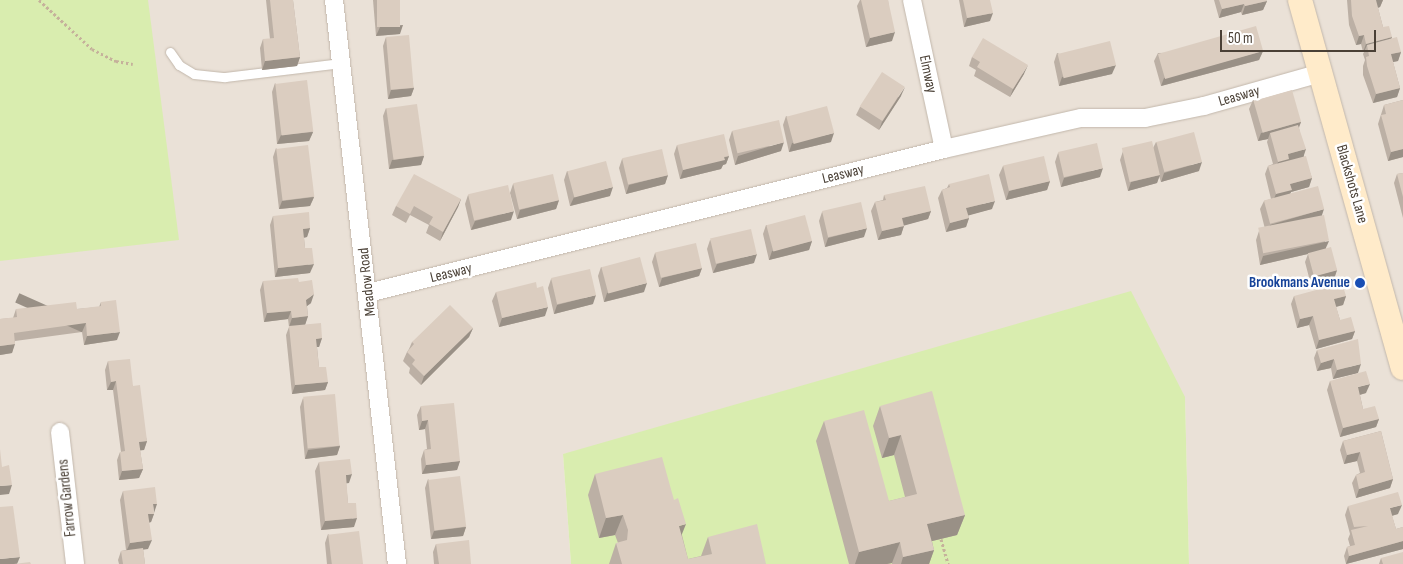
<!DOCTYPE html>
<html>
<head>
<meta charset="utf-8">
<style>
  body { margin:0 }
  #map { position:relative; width:1403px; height:564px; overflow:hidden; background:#f6f0e9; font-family:"Sofia Sans Condensed",sans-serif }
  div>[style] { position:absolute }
  .residential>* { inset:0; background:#eae1d7 }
  .green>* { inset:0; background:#d9edaf }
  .path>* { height:3px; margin-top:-1.5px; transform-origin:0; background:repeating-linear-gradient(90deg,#c5b19b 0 2.5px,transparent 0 5px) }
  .roads { filter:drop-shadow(0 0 1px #c2b7ab) drop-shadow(0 0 1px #c2b7ab) }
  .lane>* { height:9px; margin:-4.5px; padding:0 4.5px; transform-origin:4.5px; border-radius:4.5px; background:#fff }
  .street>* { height:18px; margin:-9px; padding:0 9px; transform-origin:9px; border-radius:9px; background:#fff }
  .secondary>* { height:24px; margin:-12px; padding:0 12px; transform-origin:12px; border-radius:12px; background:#ffebca }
  .wall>* { inset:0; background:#bcb0a5 }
  .shaded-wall>* { inset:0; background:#999086; transform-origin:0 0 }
  .building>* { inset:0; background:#dbcdc0; transform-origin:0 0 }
  .dots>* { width:14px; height:14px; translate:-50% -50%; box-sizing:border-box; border:2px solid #fff; border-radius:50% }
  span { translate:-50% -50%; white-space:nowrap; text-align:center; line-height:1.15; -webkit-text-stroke:5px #fff; paint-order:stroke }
  .street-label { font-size:15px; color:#4a4036 }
  .transit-label { font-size:15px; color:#164399; font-weight:700 }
  .right { translate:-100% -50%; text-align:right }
  .scale { position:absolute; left:1220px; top:30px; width:156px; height:22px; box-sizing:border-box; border:2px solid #4a4036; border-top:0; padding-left:6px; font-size:15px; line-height:18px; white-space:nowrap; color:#4a4036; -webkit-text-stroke:4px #fff; paint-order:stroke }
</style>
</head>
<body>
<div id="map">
  <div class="residential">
    <i style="clip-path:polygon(0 0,1403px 0,1403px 564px,1189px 564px,1185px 397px,563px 454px,571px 564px,0 564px)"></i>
  </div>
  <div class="green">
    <i style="clip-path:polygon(0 0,148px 0,179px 240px,0 261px)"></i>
    <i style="clip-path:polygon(1131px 291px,1185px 397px,1189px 564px,571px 564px,563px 454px)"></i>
  </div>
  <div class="path">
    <i style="left:39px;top:0;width:72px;rotate:42.8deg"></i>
    <i style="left:92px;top:49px;width:27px;rotate:27deg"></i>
    <i style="left:116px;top:61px;width:17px;rotate:10deg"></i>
    <i style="left:941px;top:539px;width:26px;rotate:74deg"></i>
  </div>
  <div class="roads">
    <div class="lane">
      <i style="left:170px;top:52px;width:16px;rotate:55deg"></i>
      <i style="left:179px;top:65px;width:17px;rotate:31deg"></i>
      <i style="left:194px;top:74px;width:31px;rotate:6deg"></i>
      <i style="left:225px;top:77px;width:117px;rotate:-6.9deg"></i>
    </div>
    <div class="street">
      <i style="left:334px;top:0;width:568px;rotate:83.63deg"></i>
      <i style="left:912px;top:0;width:152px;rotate:77.9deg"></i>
      <i style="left:368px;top:293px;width:594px;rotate:-14.04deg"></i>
      <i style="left:944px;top:149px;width:140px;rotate:-12.8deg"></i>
      <i style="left:1081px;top:118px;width:64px"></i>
      <i style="left:1145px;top:118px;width:60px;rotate:-11.5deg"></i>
      <i style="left:1204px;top:106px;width:122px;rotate:-15.8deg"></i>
      <i style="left:60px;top:432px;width:133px;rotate:83.5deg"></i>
    </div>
    <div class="secondary">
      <i style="left:1300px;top:0;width:382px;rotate:74.4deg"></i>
    </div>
  </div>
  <div class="wall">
    <i style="clip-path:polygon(266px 0,293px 0,300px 57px,297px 66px,262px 70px,260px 48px,263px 39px,270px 39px)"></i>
    <i style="clip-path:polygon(373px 0,400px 0,400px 34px,376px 36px)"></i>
    <i style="clip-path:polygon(860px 0,888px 0,892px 41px,866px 47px,857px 6px)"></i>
    <i style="clip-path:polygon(959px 0,990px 0,990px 21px,964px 27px)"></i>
    <i style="clip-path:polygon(1214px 0,1266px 0,1267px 1px,1263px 10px,1242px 15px,1241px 12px,1219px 18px)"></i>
    <i style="clip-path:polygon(1347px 0,1383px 0,1380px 7px,1378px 8px,1383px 27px,1392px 37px,1391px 39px,1401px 52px,1398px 61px,1393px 62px,1400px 88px,1397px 97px,1373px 103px,1363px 75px,1363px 66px,1365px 60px,1363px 54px,1364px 52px,1363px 52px,1361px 44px,1356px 45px,1349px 25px)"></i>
    <i style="clip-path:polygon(386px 37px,414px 88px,411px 96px,388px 99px,383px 46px)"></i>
    <i style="clip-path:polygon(1263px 51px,1259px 60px,1161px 86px,1154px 61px,1158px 53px)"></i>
    <i style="clip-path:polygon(1057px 53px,1112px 74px,1059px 86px,1054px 62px)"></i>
    <i style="clip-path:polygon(972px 57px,1024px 74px,1010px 97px,974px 76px,976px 70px,969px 66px)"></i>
    <i style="clip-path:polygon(275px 83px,313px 132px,309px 141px,277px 144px,272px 92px)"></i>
    <i style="clip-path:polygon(901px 96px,879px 130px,856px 115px,860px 107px)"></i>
    <i style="clip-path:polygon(1253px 100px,1301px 122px,1299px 128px,1304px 156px,1312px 178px,1309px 187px,1291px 192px,1290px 194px,1322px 215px,1326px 249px,1337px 270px,1334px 279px,1311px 285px,1305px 262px,1308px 254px,1260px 265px,1256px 240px,1259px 231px,1265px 229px,1260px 209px,1264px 201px,1271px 199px,1265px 174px,1268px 166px,1273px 164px,1267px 142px,1268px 139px,1258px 141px,1249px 109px)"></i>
    <i style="clip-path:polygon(1403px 100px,1403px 157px,1388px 161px,1378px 124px,1384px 105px)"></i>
    <i style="clip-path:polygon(386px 108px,424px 156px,421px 165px,389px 169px,383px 116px)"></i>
    <i style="clip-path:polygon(786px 116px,831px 142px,789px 152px,783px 125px)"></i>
    <i style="clip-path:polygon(732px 131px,781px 151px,735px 165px,729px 140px)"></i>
    <i style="clip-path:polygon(1156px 142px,1199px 171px,1161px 182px,1159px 176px,1157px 183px,1128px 191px,1120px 160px,1123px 151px,1153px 148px)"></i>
    <i style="clip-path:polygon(677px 145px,729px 156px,726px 164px,723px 165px,721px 169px,680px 179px,674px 154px)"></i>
    <i style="clip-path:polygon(276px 148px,314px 197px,310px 206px,279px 209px,273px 157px)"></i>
    <i style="clip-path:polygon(1058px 153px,1100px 177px,1061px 187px,1055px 162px)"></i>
    <i style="clip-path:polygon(622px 159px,668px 175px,665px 184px,626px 194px,619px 168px)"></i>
    <i style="clip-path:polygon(1003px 166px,1050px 181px,1047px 190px,1006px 200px,999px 175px)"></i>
    <i style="clip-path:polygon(567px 171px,610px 196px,570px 206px,564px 180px)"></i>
    <i style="clip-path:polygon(1403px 173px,1403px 218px,1394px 183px,1397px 174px)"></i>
    <i style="clip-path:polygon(513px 184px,559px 200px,556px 209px,517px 219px,510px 193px)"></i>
    <i style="clip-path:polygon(949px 184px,992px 209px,968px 215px,969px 218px,966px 227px,946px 232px,938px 198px,942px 190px,947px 188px)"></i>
    <i style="clip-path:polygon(468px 195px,511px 220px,471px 230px,465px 204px)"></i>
    <i style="clip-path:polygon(884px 195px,931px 211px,928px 219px,904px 225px,901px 235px,878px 240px,871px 211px,875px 202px,883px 200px)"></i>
    <i style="clip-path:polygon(461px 199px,458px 207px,440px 241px,426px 233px,429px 225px,410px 215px,406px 223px,392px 215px,396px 206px)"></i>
    <i style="clip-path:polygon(822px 212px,864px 237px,825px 247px,819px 221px)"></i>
    <i style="clip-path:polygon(273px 216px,310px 228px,307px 237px,304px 238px,305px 248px,310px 273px,275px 277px,270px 225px)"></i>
    <i style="clip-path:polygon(766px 225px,812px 241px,809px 250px,769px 260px,763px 234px)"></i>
    <i style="clip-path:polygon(710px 240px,754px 263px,713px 273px,707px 249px)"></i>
    <i style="clip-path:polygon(655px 253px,702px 268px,699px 276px,659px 287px,652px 262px)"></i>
    <i style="clip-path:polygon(601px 267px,644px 292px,604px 302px,598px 276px)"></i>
    <i style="clip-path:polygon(551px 279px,593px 304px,554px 314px,548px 288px)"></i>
    <i style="clip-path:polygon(263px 281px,299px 282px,311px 303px,307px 306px,308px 316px,305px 325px,322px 338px,319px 347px,317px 347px,319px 367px,328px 382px,325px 390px,292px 394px,286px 335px,289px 327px,288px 319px,264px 322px,260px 290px)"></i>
    <i style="clip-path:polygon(496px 292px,545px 316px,499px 327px,492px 301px)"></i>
    <i style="clip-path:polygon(1294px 296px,1346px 296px,1343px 305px,1336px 307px,1340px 320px,1355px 331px,1352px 339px,1316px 349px,1309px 325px,1297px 328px,1291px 304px)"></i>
    <i style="clip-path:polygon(101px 302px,117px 340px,84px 345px,82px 332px,15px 341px,12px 353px,0 355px,0 319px,13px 318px,16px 309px,77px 309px,99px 307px)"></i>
    <i style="clip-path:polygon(473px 328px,469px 337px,421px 385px,409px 373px,410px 368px,403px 361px,407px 352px,409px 349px,412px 342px)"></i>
    <i style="clip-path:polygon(1317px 350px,1358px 373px,1333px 379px,1331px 368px,1317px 371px,1314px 358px)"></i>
    <i style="clip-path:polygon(108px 361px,133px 386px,147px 441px,144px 450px,140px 450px,143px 469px,139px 478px,119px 480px,117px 460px,120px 452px,121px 452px,113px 390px,107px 390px,105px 370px)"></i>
    <i style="clip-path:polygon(1330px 381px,1366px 393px,1360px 395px,1363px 409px,1379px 419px,1376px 427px,1340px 437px,1327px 390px)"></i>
    <i style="clip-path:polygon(303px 398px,340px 446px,337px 455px,305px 459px,300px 407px)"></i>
    <i style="clip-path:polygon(421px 406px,460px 461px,457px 470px,422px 474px,421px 459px,424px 450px,427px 449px,425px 429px,419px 430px,417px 415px)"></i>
    <i style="clip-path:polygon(880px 406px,965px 515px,957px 535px,932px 541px,934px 550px,929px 564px,892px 564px,892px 563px,887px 564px,849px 564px,816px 441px,824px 421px,889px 501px,905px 497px,894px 455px,882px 458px,873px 426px)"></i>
    <i style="clip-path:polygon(1381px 431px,1393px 479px,1390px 488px,1356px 498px,1352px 483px,1356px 475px,1360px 473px,1357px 461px,1344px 464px,1340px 450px,1343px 441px)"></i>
    <i style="clip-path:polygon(319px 462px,349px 483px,346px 483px,348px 503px,354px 527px,321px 530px,315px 471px)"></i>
    <i style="clip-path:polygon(595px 474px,682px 535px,688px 559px,701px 556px,708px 537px,766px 564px,609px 564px,616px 543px,618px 543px,615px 535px,599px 538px,588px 495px)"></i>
    <i style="clip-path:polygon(428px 479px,466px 527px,463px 536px,431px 539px,425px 488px)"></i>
    <i style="clip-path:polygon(123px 491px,154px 513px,151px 522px,149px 523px,148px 549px,143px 549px,145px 564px,119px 564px,118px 560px,121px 551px,126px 550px,120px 500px)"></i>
    <i style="clip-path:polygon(1348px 506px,1398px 514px,1392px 516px,1396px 529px,1403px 527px,1403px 549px,1346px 564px,1344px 556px,1347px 547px,1350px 546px,1348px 539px,1350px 534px,1345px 515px)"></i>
    <i style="clip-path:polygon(328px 534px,363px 564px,327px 564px,325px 543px)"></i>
    <i style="clip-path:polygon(436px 544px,471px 564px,434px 564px,433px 552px)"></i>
    <i style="clip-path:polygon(1381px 558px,1403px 564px,1379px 564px)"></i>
  </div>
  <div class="shaded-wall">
    <i style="clip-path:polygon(1376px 0,1383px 0,1380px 7px,1373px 9px)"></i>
    <i style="clip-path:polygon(1267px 1px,1263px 10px,1242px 15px,1245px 6px)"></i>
    <i style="clip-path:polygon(1244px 4px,1241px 12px,1219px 18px,1222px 9px)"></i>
    <i style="clip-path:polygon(993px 13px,990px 21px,964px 27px,967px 18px)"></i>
    <i style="clip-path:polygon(403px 25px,400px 34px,376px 36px,380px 27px)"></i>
    <i style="clip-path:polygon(895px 32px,892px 41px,866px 47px,870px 38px)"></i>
    <i style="clip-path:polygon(1364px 35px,1361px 44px,1356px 45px,1359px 36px)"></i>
    <i style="clip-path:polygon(1392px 37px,1389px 45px,1367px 45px,1364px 52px,1363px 52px,1366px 44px)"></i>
    <i style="clip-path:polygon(1263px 51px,1259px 60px,1161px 86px,1164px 78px)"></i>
    <i style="clip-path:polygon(1401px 52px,1398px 61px,1388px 63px,1391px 54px)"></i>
    <i style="clip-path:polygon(300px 57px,297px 66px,262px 70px,265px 61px)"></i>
    <i style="clip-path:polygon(1028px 65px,1024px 74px,1010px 97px,1013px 89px)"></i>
    <i style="clip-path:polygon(1116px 65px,1112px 74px,1059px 86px,1062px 77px)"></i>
    <i style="clip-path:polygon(905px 87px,901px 96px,879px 130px,882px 122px)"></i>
    <i style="clip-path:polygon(414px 88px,411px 96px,388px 99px,391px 90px)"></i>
    <i style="clip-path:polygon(1400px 88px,1397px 97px,1373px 103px,1376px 94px)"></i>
    <i style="clip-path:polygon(1301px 122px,1297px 131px,1270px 133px,1268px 139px,1258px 141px,1261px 133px)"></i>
    <i style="clip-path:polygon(313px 132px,309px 141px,277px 144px,281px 135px)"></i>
    <i style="clip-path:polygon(834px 133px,831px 142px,789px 152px,792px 143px)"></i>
    <i style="clip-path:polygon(784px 142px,781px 151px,735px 165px,738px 156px)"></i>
    <i style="clip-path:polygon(1306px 149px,1303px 158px,1275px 171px,1278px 162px,1288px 154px)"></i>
    <i style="clip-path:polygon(1403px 149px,1403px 157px,1388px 161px,1391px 152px)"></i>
    <i style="clip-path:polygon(424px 156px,421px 165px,389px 169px,392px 160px)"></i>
    <i style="clip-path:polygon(729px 156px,726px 164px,723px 165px,721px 169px,680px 179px,683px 170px)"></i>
    <i style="clip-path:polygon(1202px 162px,1199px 171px,1161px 182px,1164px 173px)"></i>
    <i style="clip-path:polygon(1103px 168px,1100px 177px,1061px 187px,1064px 178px)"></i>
    <i style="clip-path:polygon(668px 175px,665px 184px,626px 194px,629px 185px)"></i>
    <i style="clip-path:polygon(1160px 175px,1157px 183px,1128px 191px,1131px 182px)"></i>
    <i style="clip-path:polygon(1312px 178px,1309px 187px,1291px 192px,1288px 199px,1272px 203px,1276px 194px,1290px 184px)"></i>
    <i style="clip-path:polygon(1050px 181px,1047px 190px,1006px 200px,1009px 191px)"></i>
    <i style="clip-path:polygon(613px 187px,610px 196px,570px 206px,574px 197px)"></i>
    <i style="clip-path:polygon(314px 197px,310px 206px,279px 209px,282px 201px)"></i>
    <i style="clip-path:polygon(461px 199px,458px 207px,440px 241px,443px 232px)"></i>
    <i style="clip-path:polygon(559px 200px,556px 209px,517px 219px,520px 210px)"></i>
    <i style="clip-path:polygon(995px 201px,992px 209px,963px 217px,966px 208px)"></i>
    <i style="clip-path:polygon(1324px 209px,1321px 218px,1267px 234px,1270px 225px)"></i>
    <i style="clip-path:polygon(514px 211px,511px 220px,471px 230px,475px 221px)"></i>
    <i style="clip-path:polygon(931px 211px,928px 219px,899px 227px,902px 218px)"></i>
    <i style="clip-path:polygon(969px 218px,966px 227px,946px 232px,950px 223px)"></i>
    <i style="clip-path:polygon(904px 226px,901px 235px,878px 240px,882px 231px)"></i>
    <i style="clip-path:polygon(310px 228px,307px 237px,300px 238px,303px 229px)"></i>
    <i style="clip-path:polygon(867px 228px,864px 237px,825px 247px,828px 238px)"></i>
    <i style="clip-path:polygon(812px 241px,809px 250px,769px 260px,772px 251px)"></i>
    <i style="clip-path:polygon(1329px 241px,1325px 250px,1260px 265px,1263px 256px)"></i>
    <i style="clip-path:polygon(757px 254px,754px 263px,713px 273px,717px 264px)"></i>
    <i style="clip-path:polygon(314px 264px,310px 273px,275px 277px,278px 268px)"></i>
    <i style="clip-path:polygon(702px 268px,699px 276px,659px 287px,662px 278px)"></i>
    <i style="clip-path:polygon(1337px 270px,1334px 279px,1311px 285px,1314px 276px)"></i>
    <i style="clip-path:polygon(647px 283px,644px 292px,604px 302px,607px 293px)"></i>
    <i style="clip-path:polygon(314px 294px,311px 303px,303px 309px,306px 300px)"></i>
    <i style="clip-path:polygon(596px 295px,593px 304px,554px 314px,557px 305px)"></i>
    <i style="clip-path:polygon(1346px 296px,1343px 305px,1331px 308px,1334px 299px)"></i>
    <i style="clip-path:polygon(548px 307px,545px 316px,499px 327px,502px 318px)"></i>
    <i style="clip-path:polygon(291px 311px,288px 319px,264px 322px,267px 313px)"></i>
    <i style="clip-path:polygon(308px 316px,305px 325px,289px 327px,292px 318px)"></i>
    <i style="clip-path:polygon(1313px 316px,1309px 325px,1297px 328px,1300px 319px)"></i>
    <i style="left:86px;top:323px;width:10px;height:73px;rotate:114deg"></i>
    <i style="clip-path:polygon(473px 328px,469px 337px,421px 385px,424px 376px)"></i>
    <i style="clip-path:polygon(1355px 331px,1352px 339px,1316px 349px,1319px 340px)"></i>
    <i style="clip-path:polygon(120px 332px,117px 340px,84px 345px,87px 336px)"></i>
    <i style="clip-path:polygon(322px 338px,319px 347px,313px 347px,316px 339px)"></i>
    <i style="clip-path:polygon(15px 344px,12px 353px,0 355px,0 346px)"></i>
    <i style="clip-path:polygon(1334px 359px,1331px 368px,1317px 371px,1321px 363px)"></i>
    <i style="clip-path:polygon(1361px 364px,1358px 373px,1333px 379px,1337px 370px)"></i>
    <i style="clip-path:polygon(116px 381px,113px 390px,107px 390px,111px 382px)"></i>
    <i style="clip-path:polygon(328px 382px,325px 390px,292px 394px,295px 385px)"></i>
    <i style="clip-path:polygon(1370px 384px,1366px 393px,1355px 396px,1358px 387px)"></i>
    <i style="clip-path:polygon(1379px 419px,1376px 427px,1340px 437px,1343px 428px)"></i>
    <i style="clip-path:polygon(428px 420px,425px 429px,419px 430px,422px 421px)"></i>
    <i style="clip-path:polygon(901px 435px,894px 455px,882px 458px,889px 438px)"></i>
    <i style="clip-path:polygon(147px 441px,144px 450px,136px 451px,139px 442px)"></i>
    <i style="clip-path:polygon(340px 446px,337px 455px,305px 459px,308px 450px)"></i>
    <i style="clip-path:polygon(1360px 452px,1357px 461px,1344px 464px,1347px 455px)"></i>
    <i style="clip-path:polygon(460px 461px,457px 470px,422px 474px,426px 465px)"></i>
    <i style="clip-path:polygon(143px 469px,139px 478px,119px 480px,122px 471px)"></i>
    <i style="clip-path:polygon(352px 474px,349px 483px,342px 484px,346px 475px)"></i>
    <i style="clip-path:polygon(1393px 479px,1390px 488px,1356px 498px,1359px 489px)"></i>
    <i style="clip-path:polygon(12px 485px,9px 494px,0 495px,0 486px)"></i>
    <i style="clip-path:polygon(153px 504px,157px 504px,154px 513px)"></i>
    <i style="clip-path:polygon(1402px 505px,1398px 514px,1387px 517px,1390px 508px)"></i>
    <i style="clip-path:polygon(148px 514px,154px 514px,151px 522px,145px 523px)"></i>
    <i style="clip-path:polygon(623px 515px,615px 535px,599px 538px,606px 518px)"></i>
    <i style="clip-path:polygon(965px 515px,957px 535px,920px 544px,927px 524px)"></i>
    <i style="clip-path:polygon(357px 518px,354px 527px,321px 530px,325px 521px)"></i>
    <i style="clip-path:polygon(686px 524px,678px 544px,679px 526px)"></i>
    <i style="clip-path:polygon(466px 527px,463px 536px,431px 539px,434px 531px)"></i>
    <i style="clip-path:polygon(152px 540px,148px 549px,126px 552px,130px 543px)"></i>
    <i style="clip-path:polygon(1403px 541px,1403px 549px,1346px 564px,1349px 556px)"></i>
    <i style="clip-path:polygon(900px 542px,892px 563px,887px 564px,855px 564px,859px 552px)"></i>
    <i style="clip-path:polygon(934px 550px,929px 564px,901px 564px,903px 557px)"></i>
    <i style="clip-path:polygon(20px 557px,17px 564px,0 564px,0 559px)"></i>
  </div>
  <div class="building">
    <i style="clip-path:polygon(270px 0,293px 0,300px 57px,265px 61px,263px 39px,274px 38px)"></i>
    <i style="left:377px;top:0;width:23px;height:27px"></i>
    <i style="clip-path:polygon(861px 0,888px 0,895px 32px,870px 38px)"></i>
    <i style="clip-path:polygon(963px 0,990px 0,993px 13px,967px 18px)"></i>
    <i style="clip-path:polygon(1219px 0,1266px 0,1267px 1px,1245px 6px,1244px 4px,1222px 9px)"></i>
    <i style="clip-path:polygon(1351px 0,1377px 0,1376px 0,1383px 27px,1389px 26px,1392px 37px,1366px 44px,1364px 35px,1359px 36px,1352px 16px)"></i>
    <i style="left:1256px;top:26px;width:26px;height:102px;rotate:74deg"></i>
    <i style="left:409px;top:35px;width:53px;height:23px;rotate:85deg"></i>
    <i style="clip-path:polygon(1397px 37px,1401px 52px,1391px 54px,1400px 88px,1376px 94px,1367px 66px,1366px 57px,1369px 56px,1367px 45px)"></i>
    <i style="clip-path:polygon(983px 38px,1028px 65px,1013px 89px,977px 67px,980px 62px,972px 57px)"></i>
    <i style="left:1110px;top:41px;width:25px;height:54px;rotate:76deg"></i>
    <i style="left:882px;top:72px;width:27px;height:41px;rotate:33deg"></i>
    <i style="left:307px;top:80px;width:52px;height:32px;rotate:83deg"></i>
    <i style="left:1292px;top:90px;width:33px;height:40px;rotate:74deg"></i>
    <i style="clip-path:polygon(1403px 100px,1403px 149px,1391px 152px,1381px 115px,1386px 114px,1384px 105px)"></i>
    <i style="left:417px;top:104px;width:52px;height:31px;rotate:82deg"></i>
    <i style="left:827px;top:106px;width:28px;height:42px;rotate:75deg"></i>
    <i style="left:779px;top:120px;width:23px;height:48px;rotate:77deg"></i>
    <i style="clip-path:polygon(1298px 125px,1306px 149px,1288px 154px,1289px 159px,1278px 162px,1270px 133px)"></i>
    <i style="left:1194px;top:132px;width:31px;height:39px;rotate:75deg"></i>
    <i style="clip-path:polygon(724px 134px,729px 156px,724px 157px,725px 160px,683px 170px,677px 145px)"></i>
    <i style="left:1152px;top:141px;width:35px;height:31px;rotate:77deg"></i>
    <i style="left:1097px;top:143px;width:26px;height:40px;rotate:77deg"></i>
    <i style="left:308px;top:145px;width:52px;height:32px;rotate:83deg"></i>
    <i style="left:662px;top:149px;width:27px;height:41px;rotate:77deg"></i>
    <i style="left:1044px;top:156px;width:26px;height:42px;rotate:77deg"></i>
    <i style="clip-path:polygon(1306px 156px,1312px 178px,1290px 184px,1292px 190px,1276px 194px,1268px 166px)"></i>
    <i style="left:606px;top:161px;width:27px;height:40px;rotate:75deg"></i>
    <i style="clip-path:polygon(1403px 173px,1403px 197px,1397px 174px)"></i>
    <i style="clip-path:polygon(414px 174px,461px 199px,443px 232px,429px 224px,433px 217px,414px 206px,410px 214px,396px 206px)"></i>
    <i style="left:553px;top:174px;width:27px;height:41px;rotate:77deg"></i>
    <i style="clip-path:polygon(989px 174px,995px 201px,966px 208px,969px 218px,950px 223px,942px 190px,950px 187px,949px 184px)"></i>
    <i style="left:508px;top:185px;width:27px;height:41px;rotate:77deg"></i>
    <i style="clip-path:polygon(925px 186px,931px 211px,902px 218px,904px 226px,882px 231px,875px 202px,886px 200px,884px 195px)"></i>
    <i style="left:1318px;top:186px;width:24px;height:56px;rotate:75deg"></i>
    <i style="left:861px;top:202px;width:27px;height:40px;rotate:77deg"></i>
    <i style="clip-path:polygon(309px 212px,310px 228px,303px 229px,305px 248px,312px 248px,314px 264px,278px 268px,273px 216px)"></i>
    <i style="left:805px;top:215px;width:27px;height:40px;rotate:75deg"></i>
    <i style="left:1324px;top:215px;width:26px;height:67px;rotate:79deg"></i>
    <i style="left:751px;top:229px;width:26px;height:42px;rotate:77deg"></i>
    <i style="left:696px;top:243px;width:26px;height:42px;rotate:77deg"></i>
    <i style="left:1331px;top:247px;width:24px;height:24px;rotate:75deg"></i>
    <i style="left:640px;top:257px;width:27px;height:40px;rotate:75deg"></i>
    <i style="left:590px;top:269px;width:27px;height:40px;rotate:77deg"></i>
    <i style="clip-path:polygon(298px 278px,299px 282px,312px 280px,314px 294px,306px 300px,308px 316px,292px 318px,291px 311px,267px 313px,263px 281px)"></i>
    <i style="clip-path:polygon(536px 282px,537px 288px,543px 286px,548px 307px,502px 318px,496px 292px)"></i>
    <i style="clip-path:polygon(1342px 283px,1346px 296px,1334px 299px,1340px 320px,1351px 317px,1355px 331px,1319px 340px,1313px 316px,1300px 319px,1294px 296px)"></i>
    <i style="clip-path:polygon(116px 300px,120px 332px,87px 336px,86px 323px,14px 333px,15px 344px,0 346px,0 319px,17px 317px,16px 309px,76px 302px,77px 309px,101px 306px,101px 302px)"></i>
    <i style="clip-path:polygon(450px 305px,473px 328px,424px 376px,412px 364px,415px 360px,407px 352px,414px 344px,412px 342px)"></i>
    <i style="clip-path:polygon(321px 323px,322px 338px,316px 339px,319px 367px,326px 367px,328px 382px,295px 385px,289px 326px)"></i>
    <i style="clip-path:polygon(1358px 339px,1361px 364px,1337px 370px,1334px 359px,1321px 363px,1317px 350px)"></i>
    <i style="clip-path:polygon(130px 359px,133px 386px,140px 385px,147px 441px,139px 442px,143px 469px,122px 471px,120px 452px,125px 451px,116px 381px,111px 382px,108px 361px)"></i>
    <i style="clip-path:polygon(1366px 371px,1370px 384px,1358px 387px,1363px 409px,1375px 406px,1379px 419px,1343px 428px,1330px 381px)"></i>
    <i style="clip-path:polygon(932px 391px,965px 515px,927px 524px,934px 550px,903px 557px,900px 542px,859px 552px,824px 421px,864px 410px,889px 501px,917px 494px,901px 435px,889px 438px,880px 406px)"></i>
    <i style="left:335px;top:394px;width:52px;height:32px;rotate:85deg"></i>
    <i style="clip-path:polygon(454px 403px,460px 461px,426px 465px,424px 450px,431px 449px,428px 420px,422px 421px,421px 406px)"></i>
    <i style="clip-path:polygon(1381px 431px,1393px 479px,1359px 489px,1356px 475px,1365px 472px,1360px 452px,1347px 455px,1343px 441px)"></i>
    <i style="clip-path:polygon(0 449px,2px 467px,9px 465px,12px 485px,0 486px)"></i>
    <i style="clip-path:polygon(662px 457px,674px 500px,678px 498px,686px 524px,679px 526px,688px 559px,712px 554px,708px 537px,757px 524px,766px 564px,622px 564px,616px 543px,627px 540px,628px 530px,623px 515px,606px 518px,595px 474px)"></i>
    <i style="clip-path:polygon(350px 459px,352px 474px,346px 475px,348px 503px,356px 503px,357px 518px,325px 521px,319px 462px)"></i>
    <i style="left:460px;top:476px;width:51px;height:32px;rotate:83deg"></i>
    <i style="clip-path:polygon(155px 487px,157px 504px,153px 504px,154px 514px,148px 514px,152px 540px,130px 543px,123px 491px)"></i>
    <i style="clip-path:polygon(1398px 492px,1402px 505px,1390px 508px,1396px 529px,1403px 527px,1403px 541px,1349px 556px,1347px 547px,1355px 545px,1351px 530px,1368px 526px,1354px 527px,1348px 506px)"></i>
    <i style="clip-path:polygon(13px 506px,20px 557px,0 559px,0 507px)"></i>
    <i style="left:359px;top:531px;width:33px;height:31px;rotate:83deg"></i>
    <i style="clip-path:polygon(469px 540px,471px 564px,439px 564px,436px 544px)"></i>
    <i style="clip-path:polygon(143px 548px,145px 564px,123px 564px,121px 551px)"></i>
    <i style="clip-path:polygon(1403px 552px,1403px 564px,1383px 564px,1381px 558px)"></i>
    <i style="clip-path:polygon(30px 562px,31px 564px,14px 564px)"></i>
  </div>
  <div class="dots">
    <i style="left:1360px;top:283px;background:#1a4fb4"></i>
  </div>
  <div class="street-label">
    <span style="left:928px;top:74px;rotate:78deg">Elmway</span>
    <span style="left:1239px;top:96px;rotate:-16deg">Leasway</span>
    <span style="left:843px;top:174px;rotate:-14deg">Leasway</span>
    <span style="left:1352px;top:184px;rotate:74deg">Blackshots Lane</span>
    <span style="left:451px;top:273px;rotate:-14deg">Leasway</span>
    <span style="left:367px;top:282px;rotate:-96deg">Meadow Road</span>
    <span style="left:67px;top:498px;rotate:-96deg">Farrow Gardens</span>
  </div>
  <div class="transit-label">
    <span class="right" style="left:1350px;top:283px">Brookmans Avenue</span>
  </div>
  <div class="scale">50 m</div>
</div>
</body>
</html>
